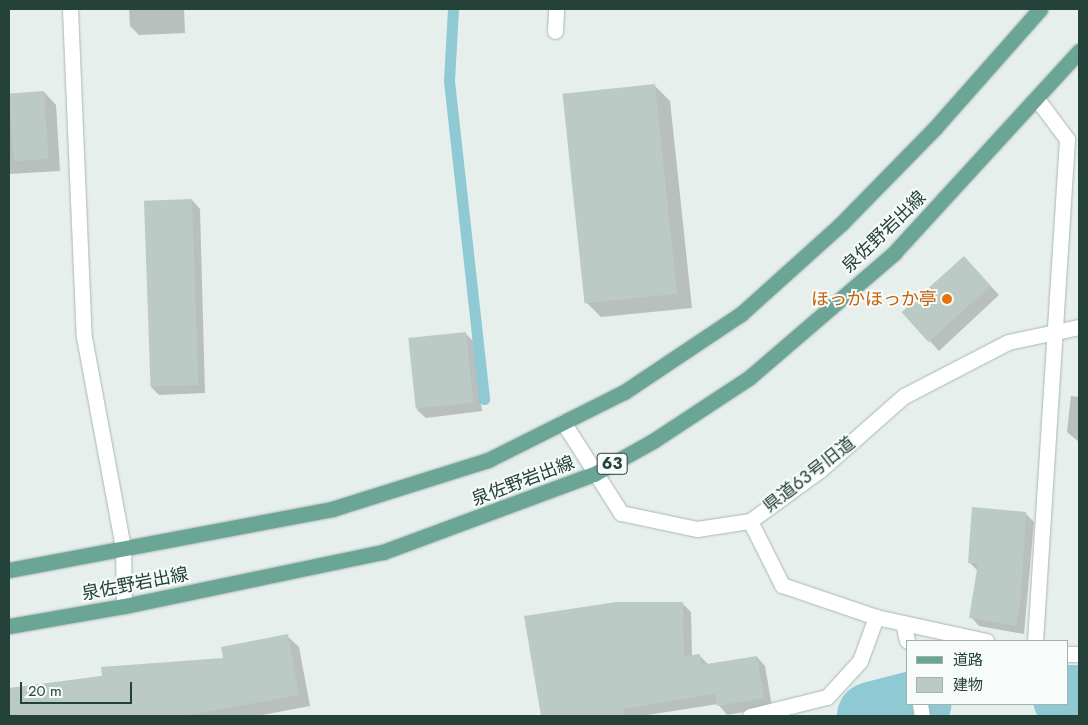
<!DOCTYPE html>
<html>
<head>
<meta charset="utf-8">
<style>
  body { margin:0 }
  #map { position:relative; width:1088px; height:725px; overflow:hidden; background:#e6efeb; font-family:Jost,"Noto Sans JP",sans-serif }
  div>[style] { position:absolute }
  .shadow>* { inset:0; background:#0003 }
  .stream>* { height:11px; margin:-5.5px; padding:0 5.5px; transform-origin:5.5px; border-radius:5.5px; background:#8ec9d4 }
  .river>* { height:68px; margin:-34px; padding:0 34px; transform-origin:34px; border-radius:34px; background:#8ec9d4 }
  .building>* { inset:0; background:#bbcac4; transform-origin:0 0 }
  .roads { filter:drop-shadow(0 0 1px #a8b8b2) drop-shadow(0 0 1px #a8b8b2) }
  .minor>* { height:15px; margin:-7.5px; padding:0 7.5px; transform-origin:7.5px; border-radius:7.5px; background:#fff }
  .tertiary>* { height:15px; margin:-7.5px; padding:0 7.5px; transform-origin:7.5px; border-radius:7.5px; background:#fff }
  .primary>* { height:15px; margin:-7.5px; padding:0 7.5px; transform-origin:7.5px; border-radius:7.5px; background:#6aa596 }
  .dots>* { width:14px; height:14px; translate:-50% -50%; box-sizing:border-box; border:2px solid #f7fbf9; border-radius:50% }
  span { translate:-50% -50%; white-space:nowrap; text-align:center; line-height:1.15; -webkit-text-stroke:4px #f7fbf9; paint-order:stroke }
  .shield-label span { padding:1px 4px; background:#f7fbf9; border:1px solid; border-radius:4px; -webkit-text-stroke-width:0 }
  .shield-label { font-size:16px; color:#24423a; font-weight:700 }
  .street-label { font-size:18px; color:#24423a }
  .food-label { font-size:18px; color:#c56008 }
  .right { translate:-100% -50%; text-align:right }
  .frame { position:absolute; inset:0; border:10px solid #24423a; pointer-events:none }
  .legend { position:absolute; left:906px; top:640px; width:162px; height:65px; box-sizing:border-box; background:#f7fbf9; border:1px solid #a3b1ad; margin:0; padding:6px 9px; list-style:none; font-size:15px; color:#24423a }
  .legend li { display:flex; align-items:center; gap:10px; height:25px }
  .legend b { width:25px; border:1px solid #a3b1ad }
  .scale { position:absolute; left:20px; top:682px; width:112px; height:22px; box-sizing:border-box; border:2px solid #24423a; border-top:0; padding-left:6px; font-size:15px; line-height:18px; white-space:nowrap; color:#24423a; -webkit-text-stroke:4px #f7fbf9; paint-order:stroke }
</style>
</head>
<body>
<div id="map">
  <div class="shadow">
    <i style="clip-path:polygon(129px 9px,184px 9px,185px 33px,139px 35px,130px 26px)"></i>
    <i style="clip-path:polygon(655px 86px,670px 101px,692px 308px,601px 317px,586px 302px)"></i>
    <i style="clip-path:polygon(44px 92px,56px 105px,60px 171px,9px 174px,9px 95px)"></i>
    <i style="clip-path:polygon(192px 200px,200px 209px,205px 393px,159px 395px,151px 387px)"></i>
    <i style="clip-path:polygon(972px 266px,999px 295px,939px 351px,904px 313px)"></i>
    <i style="clip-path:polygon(465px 333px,474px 342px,482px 411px,426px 418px,417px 410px)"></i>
    <i style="clip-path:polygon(1071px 396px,1079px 397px,1079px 442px,1067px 432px)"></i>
    <i style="clip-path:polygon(1025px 513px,1034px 522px,1024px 634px,979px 626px,971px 617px,978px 571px,969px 562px)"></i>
    <i style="clip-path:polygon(682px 603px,691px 612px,692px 656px,699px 655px,708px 664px,757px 657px,765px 666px,772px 707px,727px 715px,718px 704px,641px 716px,542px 716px,525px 617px)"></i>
    <i style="clip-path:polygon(287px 636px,299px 647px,310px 706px,257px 716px,9px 716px,9px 689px,224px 659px)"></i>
  </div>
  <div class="stream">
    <i style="left:453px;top:9px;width:72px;rotate:93.2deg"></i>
    <i style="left:449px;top:81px;width:320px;rotate:83.7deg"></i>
  </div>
  <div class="river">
    <i style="left:1067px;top:699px;width:12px"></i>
    <i style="left:871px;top:716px;width:48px;rotate:-14.6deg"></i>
  </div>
  <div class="building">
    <i style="left:655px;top:84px;width:211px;height:93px;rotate:84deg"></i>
    <i style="left:44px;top:91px;width:68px;height:35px;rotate:86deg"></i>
    <i style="left:192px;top:199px;width:186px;height:48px;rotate:88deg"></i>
    <i style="left:964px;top:256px;width:40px;height:84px;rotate:48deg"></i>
    <i style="left:466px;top:332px;width:71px;height:58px;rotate:84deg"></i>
    <i style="clip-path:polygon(972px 507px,1026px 512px,1021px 597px,1016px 626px,969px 618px,978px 563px,968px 563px)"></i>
    <i style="clip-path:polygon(616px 602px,683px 602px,684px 656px,700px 654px,701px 665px,757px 656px,764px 698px,717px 706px,715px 694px,623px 709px,624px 716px,541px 716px,524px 616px)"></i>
    <i style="clip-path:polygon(288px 634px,299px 695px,183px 716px,9px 716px,9px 688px,102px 676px,101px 667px,223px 658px,221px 647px)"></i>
  </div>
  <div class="roads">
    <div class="minor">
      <i style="left:70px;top:9px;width:328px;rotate:87.6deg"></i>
      <i style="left:84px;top:337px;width:215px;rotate:79.5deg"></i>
      <i style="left:123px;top:548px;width:58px;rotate:89deg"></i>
      <i style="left:555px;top:31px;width:22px;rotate:-87deg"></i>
      <i style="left:750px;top:521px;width:72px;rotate:63.4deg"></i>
      <i style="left:782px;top:585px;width:99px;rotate:18.8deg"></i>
      <i style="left:876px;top:617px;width:113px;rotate:12.3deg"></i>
      <i style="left:903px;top:623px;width:18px;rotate:77deg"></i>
      <i style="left:1035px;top:641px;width:503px;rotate:-86.35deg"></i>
      <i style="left:1067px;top:139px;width:50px;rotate:-126.9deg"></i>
      <i style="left:1067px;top:654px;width:12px"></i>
      <i style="left:920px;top:704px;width:12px;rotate:81deg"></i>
      <i style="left:750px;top:716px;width:79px;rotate:-13.9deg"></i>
      <i style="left:827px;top:697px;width:49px;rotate:-47.5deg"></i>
      <i style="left:860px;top:661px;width:47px;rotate:-70deg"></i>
    </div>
    <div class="tertiary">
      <i style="left:563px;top:422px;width:108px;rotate:57.5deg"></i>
      <i style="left:621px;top:513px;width:78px;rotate:11.9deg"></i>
      <i style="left:697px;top:529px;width:54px;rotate:-8.6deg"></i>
      <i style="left:750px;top:521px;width:87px;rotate:-36.1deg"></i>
      <i style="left:820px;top:470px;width:112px;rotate:-41.4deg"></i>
      <i style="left:904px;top:396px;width:117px;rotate:-27.4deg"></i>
      <i style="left:1008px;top:342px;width:73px;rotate:-11.9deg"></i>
    </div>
    <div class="primary">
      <i style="left:9px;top:570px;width:329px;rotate:-10.7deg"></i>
      <i style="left:332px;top:509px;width:164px;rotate:-17.4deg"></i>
      <i style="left:488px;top:460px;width:152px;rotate:-26.6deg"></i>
      <i style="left:624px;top:392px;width:141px;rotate:-33.7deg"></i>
      <i style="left:741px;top:314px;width:136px;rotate:-42deg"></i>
      <i style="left:842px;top:223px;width:132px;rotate:-45.6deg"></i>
      <i style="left:934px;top:129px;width:160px;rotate:-48.5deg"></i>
      <i style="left:9px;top:626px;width:117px;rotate:-9.9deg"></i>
      <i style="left:124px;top:606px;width:265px;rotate:-11.8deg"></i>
      <i style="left:383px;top:552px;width:225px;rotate:-20.3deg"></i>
      <i style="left:594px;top:474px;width:68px;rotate:-29.2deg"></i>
      <i style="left:653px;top:441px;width:116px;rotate:-33.4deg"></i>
      <i style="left:750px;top:377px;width:190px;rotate:-40.7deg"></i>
      <i style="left:894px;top:253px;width:274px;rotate:-47.5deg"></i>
    </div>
  </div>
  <div class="dots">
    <i style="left:947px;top:299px;background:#e8710a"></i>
  </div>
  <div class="shield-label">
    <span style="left:612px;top:464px">63</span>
  </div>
  <div class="street-label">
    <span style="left:884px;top:232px;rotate:-44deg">泉佐野岩出線</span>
    <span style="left:809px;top:475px;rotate:-38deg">県道63号旧道</span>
    <span style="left:523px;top:481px;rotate:-21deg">泉佐野岩出線</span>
    <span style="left:135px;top:584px;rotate:-11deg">泉佐野岩出線</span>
  </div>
  <div class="food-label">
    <span class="right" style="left:937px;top:299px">ほっかほっか亭</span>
  </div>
  <div class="frame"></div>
  <ul class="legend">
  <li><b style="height:6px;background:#6aa596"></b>道路</li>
  <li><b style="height:14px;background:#bbcac4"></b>建物</li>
  </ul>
  <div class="scale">20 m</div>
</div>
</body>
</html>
